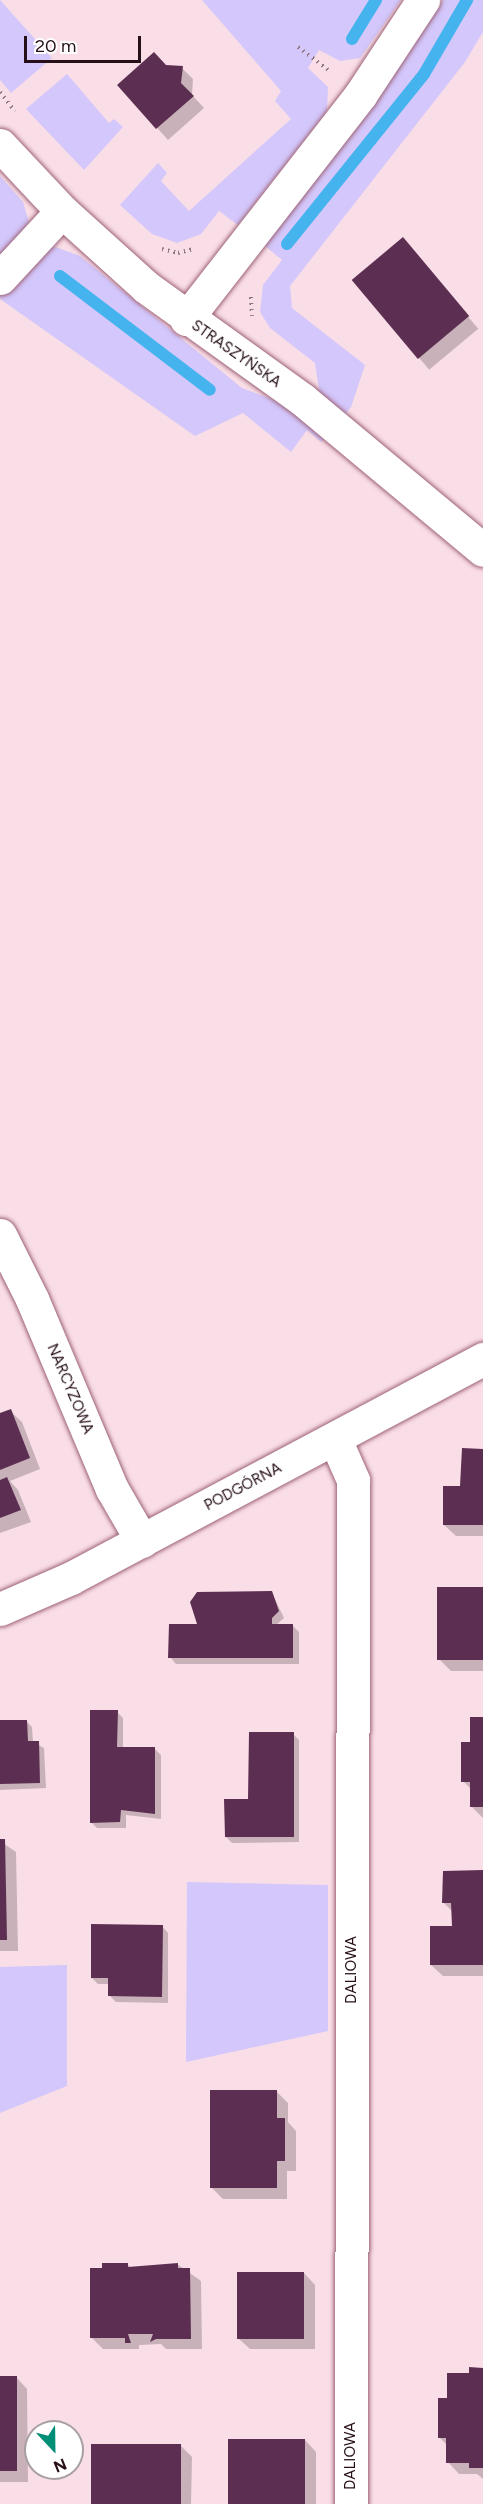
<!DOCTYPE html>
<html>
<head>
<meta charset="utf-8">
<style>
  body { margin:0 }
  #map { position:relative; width:483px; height:2504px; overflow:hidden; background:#fadee7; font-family:Figtree,sans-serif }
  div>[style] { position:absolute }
  .green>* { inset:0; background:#d3c7fb }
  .shadow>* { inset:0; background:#0003; transform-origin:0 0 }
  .stream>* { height:12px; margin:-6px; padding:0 6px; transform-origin:6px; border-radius:6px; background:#45b4ee }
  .building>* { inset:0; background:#5c2f52; transform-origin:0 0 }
  .path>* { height:4px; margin-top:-2px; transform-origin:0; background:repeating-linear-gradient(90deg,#907780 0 1.5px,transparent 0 6px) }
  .roads { filter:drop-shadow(0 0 2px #9d6278) drop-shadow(0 0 2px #9d6278) }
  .minor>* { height:33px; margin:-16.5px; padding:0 16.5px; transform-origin:16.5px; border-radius:16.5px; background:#fff }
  span { translate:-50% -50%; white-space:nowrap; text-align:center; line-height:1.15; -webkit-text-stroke:6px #fff; paint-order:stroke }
  .street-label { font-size:15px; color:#260f18 }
  .north { position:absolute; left:24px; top:2420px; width:60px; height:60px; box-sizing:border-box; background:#fff; border:2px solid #a89fa3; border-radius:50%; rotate:158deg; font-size:16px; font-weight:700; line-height:24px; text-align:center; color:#260f18 }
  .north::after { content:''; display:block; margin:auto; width:21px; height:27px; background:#018e77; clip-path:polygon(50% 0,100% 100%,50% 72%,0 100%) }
  .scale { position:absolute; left:24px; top:36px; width:117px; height:27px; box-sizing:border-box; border:3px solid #260f18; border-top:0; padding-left:8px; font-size:18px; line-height:21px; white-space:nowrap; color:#260f18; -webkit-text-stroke:4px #fff; paint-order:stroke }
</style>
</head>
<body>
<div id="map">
  <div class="green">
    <i style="clip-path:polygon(0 0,52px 58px,11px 93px,0 80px)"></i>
    <i style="clip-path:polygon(202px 0,401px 0,360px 58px,340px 61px,319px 50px,308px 68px,328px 87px,327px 111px,238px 225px,219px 211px,201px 234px,177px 243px,152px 234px,120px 205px,158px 163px,167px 173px,161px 181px,189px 211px,291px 119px,275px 101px,281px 91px)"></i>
    <i style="clip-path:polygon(443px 0,483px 0,483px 32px,465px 62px,290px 286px,292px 308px,365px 365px,351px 407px,344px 416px,320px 396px,315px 363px,270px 328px,260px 312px,263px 285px,282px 260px,264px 245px,390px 81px)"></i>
    <i style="clip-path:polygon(67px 74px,109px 123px,114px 119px,123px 127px,84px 170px,26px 109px)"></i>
    <i style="clip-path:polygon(0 176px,23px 202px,29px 222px,0 263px)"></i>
    <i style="clip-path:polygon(56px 247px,80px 256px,242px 388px,282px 403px,327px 436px,321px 442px,307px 430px,291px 452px,243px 413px,195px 436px,0 299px,0 294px,50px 248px)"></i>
    <i style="clip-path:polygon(187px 1882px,328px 1885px,328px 2031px,186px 2062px)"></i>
    <i style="clip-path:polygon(67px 1965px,67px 2086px,0 2113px,0 1967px)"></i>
  </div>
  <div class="shadow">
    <i style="clip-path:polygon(167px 67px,182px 68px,193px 79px,192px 95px,204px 108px,168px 140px,119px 85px)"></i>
    <i style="left:403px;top:239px;width:117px;height:64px;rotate:50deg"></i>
    <i style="clip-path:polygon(10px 1411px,22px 1422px,40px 1469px,10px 1481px,18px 1490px,31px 1522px,0 1533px,0 1415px)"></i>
    <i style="clip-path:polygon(483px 1450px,483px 1536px,456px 1536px,444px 1525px)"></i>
    <i style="clip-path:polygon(483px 1588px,483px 1671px,451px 1671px,439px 1659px)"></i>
    <i style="clip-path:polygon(272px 1593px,284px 1618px,275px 1626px,293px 1626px,299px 1632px,299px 1664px,176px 1664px,170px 1657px,199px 1626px)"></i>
    <i style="clip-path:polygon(117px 1712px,123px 1718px,123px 1749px,155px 1749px,161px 1755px,161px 1819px,126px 1815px,126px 1828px,97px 1828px,91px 1822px)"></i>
    <i style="clip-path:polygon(483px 1717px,483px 1818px,472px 1807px,472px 1790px,463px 1781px,471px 1743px)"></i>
    <i style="clip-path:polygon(26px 1721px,32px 1727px,33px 1742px,44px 1748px,46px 1788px,0 1790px,0 1728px)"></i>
    <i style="clip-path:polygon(293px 1734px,299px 1740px,299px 1842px,232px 1843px,226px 1837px)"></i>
    <i style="clip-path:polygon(0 1841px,16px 1852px,18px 1951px,0 1951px)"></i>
    <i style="clip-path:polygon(483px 1872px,483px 1976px,443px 1976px,431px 1965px,453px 1928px,453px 1912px,444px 1903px)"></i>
    <i style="clip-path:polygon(162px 1926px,168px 1933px,168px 2003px,116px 2002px,110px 1996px,110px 1984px,98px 1984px,92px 1978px)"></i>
    <i style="clip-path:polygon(276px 2091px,288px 2103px,288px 2122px,296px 2131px,296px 2171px,287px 2171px,287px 2199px,223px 2199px,211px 2187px)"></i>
    <i style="clip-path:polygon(177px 2264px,201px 2281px,202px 2349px,166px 2349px,161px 2344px,139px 2345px,139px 2349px,103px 2349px,92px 2338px,128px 2265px,132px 2269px)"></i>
    <i style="clip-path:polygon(304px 2273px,315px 2285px,315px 2349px,250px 2349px,238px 2338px)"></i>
    <i style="clip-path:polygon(483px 2371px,483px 2479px,477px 2474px,459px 2474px,448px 2462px,448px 2446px,439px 2437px,448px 2399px,471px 2375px)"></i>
    <i style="clip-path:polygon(0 2377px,16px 2377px,27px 2389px,28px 2482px,0 2482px)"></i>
    <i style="clip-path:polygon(305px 2440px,316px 2452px,316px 2504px,230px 2504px)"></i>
    <i style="clip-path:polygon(180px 2445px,192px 2457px,191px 2504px,92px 2504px)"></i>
  </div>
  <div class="stream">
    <i style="left:352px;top:39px;width:46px;rotate:-58.4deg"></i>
    <i style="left:287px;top:244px;width:218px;rotate:-51.1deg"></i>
    <i style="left:424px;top:74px;width:86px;rotate:-59.8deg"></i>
    <i style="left:60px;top:276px;width:188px;rotate:37.2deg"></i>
  </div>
  <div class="building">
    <i style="clip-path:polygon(154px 52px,166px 65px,183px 66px,181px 83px,194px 96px,156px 129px,117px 85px)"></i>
    <i style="left:403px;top:237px;width:103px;height:67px;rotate:50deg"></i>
    <i style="clip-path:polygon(11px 1409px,30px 1458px,0 1470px,0 1413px)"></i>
    <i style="clip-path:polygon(462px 1448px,483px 1449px,483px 1525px,443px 1525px,443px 1486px,460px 1486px)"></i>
    <i style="clip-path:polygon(7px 1477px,21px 1510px,0 1518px,0 1480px)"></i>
    <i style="left:437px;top:1587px;width:46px;height:73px"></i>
    <i style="clip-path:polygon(272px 1591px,279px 1611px,272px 1618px,272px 1624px,293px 1624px,293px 1658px,168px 1658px,169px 1624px,197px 1624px,190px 1602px,197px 1592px)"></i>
    <i style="clip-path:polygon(90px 1710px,118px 1710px,117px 1747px,155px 1747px,155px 1814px,121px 1810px,120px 1822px,90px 1823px)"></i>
    <i style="clip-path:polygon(470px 1717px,483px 1717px,483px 1807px,470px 1807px,470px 1782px,461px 1782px,461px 1742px,470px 1742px)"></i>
    <i style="clip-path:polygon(0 1720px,27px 1720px,28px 1741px,39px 1741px,40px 1783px,0 1784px)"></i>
    <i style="clip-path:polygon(249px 1732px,294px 1732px,294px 1837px,225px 1837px,224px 1799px,248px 1799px)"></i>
    <i style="clip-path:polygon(0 1839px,5px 1839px,7px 1940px,0 1940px)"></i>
    <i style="clip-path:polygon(483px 1870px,483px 1965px,430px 1965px,430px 1926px,452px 1926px,451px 1903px,442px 1903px,443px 1871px)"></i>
    <i style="clip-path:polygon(91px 1924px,163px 1925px,162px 1997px,108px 1996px,108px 1978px,91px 1978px)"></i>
    <i style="clip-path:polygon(210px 2090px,277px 2090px,277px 2118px,285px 2118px,285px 2161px,277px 2161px,277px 2188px,210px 2188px)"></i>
    <i style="clip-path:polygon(102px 2263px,128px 2263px,128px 2267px,178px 2263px,178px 2268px,190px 2268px,191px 2339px,156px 2339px,150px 2342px,153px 2334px,128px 2334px,131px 2343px,125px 2343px,125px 2338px,90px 2338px,90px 2268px,102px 2268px)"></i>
    <i style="left:237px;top:2272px;width:67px;height:67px"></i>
    <i style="clip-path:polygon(469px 2367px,483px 2368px,483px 2468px,469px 2468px,469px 2463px,446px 2463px,446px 2438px,438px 2438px,438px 2398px,447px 2398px,447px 2373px,469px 2373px)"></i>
    <i style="left:0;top:2376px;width:17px;height:95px"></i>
    <i style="left:228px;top:2439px;width:77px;height:65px"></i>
    <i style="left:91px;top:2444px;width:90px;height:60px"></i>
  </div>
  <div class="path">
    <i style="left:298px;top:47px;width:41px;rotate:37.1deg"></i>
    <i style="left:0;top:92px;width:24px;rotate:52deg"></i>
    <i style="left:162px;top:249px;width:16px;rotate:14deg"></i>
    <i style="left:178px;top:253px;width:16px;rotate:-15deg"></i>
    <i style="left:251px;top:297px;width:19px;rotate:87deg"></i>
  </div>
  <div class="roads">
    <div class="minor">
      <i style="left:0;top:145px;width:91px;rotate:46.8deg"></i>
      <i style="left:62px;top:211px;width:113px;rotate:42.1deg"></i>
      <i style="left:146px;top:287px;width:193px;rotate:35.7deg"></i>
      <i style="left:303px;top:400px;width:234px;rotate:39.8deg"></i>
      <i style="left:0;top:278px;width:91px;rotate:-47.2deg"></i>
      <i style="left:186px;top:319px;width:285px;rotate:-52.1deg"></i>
      <i style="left:361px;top:94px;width:113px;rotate:-56.6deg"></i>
      <i style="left:0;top:1235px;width:72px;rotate:63.4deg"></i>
      <i style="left:32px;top:1299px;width:206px;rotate:67.2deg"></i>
      <i style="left:112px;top:1489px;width:60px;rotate:60deg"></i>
      <i style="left:335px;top:1439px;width:45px;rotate:66.3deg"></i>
      <i style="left:353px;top:1480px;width:1024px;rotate:90.11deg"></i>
      <i style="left:0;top:1609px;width:77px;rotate:-23.6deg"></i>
      <i style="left:71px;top:1578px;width:467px;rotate:-28deg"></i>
    </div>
  </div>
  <div class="street-label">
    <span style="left:236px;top:354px;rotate:35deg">STRASZYŃSKA</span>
    <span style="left:70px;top:1389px;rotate:67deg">NARCYZOWA</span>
    <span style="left:243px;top:1487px;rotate:-28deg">PODGÓRNA</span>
    <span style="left:352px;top:1970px;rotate:-90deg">DALIOWA</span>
    <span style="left:351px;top:2456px;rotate:-90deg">DALIOWA</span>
  </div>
  <div class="north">N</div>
  <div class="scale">20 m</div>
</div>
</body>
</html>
